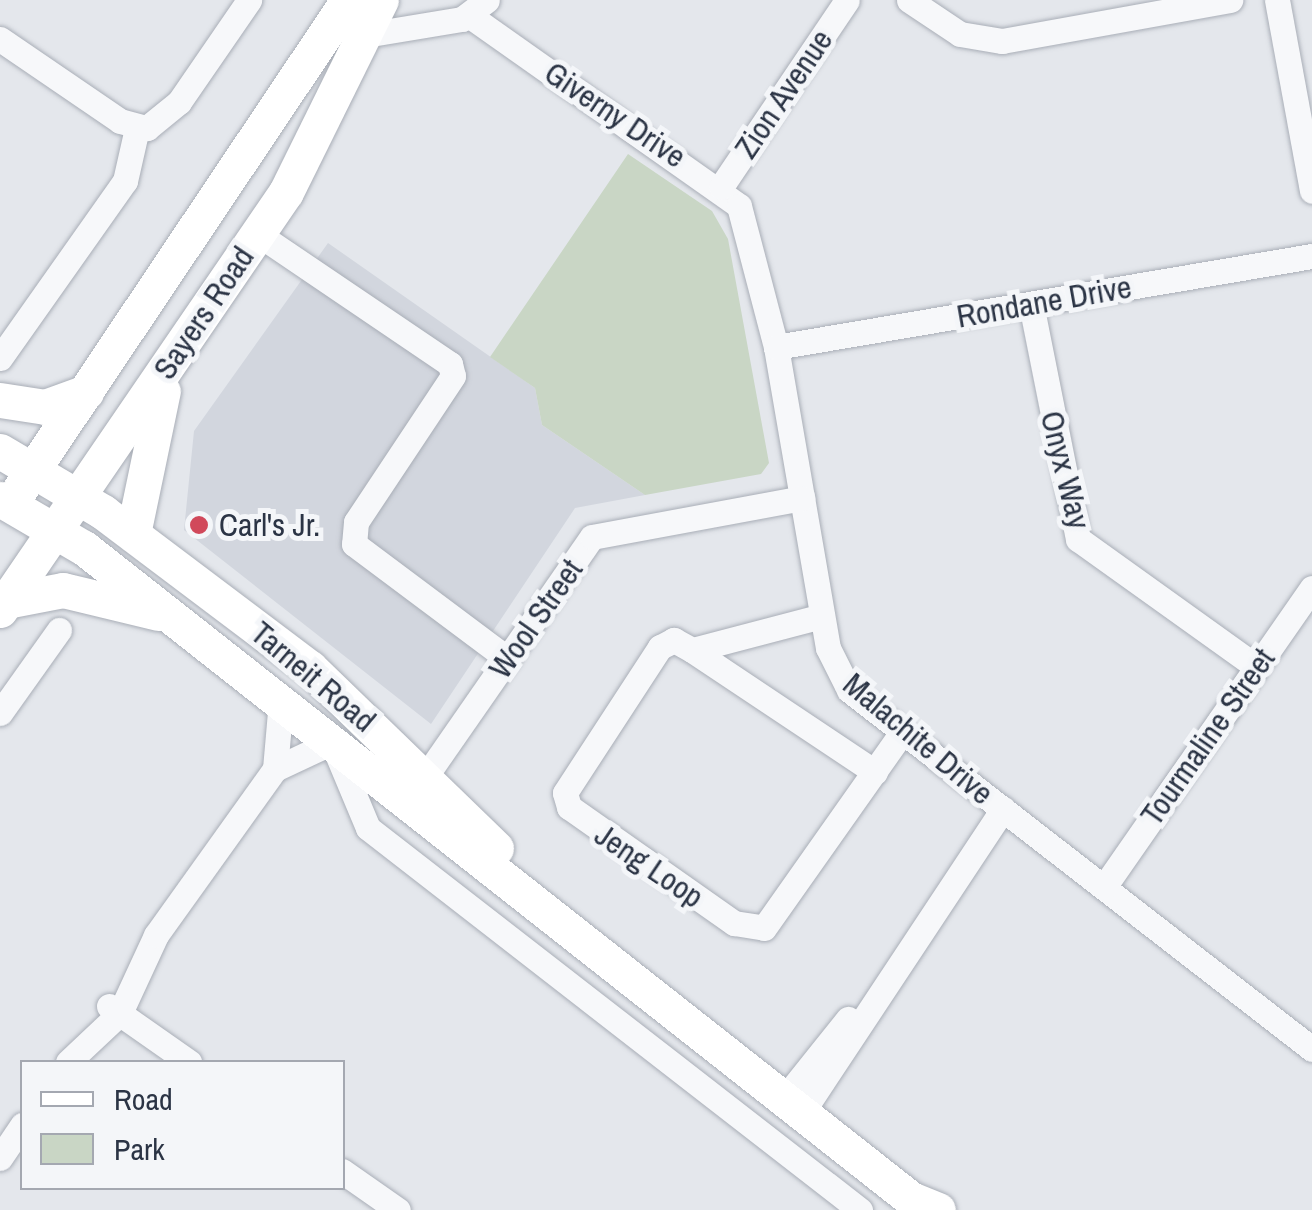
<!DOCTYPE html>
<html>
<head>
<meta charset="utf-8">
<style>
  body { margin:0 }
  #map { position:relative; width:1312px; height:1210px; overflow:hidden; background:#e4e7ec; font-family:"Archivo Narrow",sans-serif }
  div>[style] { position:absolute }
  .built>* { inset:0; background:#d2d6de }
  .green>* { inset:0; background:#c9d6c5 }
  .roads { filter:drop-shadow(0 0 2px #a9aeb7) drop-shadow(0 0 2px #a9aeb7) }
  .minor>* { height:25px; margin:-12.5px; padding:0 12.5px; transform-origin:12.5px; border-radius:12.5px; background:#f7f8fa }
  .secondary>* { height:35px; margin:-17.5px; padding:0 17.5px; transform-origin:17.5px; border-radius:17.5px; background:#fff }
  .dots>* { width:28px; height:28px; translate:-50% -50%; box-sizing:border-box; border:5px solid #f4f6f9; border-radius:50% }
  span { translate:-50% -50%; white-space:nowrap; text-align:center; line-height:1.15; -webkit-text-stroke:10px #f4f6f9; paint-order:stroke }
  .street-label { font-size:32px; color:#2b3445 }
  .poi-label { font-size:32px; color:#2b3445 }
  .left { translate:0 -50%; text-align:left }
  .legend { position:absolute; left:20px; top:1060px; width:325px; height:130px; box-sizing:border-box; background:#f4f6f9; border:2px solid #a4a8b1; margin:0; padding:12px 18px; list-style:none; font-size:30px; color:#2b3445 }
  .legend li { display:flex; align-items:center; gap:20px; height:50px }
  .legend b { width:50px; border:2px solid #a4a8b1 }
</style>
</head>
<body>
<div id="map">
  <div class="built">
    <i style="clip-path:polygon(328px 243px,535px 388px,542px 425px,645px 495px,575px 508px,431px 724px,184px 530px,194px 431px)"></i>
  </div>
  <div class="green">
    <i style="clip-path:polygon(628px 154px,712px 211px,728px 239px,769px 463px,761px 474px,645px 495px,542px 425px,535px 388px,490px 357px)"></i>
  </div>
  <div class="roads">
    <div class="minor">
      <i style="left:909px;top:0;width:61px;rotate:33.7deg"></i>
      <i style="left:960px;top:34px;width:43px;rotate:9.5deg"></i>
      <i style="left:1002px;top:41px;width:232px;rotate:-10.2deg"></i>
      <i style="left:1277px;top:0;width:194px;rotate:79.6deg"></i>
      <i style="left:470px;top:16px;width:329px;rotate:35.2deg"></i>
      <i style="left:739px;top:206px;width:146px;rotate:75.3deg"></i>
      <i style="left:776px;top:347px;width:305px;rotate:80.2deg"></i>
      <i style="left:828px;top:648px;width:47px;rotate:63.4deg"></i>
      <i style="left:849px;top:690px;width:586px;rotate:37.79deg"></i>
      <i style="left:365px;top:35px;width:98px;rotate:-9.4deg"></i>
      <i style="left:462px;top:19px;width:31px;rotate:-37deg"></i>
      <i style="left:0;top:39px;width:145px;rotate:34.3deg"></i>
      <i style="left:120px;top:121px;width:28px;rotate:15deg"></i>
      <i style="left:147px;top:128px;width:41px;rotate:-39.1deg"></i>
      <i style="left:179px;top:102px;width:124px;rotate:-55.5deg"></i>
      <i style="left:721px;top:187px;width:225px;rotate:-56deg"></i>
      <i style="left:258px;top:234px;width:232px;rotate:34.1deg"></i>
      <i style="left:450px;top:364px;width:12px;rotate:76deg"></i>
      <i style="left:453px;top:376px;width:175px;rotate:123.6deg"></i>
      <i style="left:356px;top:522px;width:22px;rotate:95deg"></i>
      <i style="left:354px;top:544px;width:192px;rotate:36.8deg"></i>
      <i style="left:1031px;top:304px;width:240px;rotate:78.7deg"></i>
      <i style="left:1078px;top:539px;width:220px;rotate:35.6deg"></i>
      <i style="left:776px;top:347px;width:544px;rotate:-9.64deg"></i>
      <i style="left:0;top:358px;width:217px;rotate:-54.8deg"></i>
      <i style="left:125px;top:181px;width:54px;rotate:-77.2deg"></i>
      <i style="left:822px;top:616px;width:134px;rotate:165.3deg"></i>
      <i style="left:692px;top:650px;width:21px;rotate:-151deg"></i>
      <i style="left:674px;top:640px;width:16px;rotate:153deg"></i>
      <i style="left:660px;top:647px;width:174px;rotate:123.1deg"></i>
      <i style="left:565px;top:793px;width:15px;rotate:74deg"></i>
      <i style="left:569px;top:807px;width:202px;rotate:35.1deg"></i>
      <i style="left:734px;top:923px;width:30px;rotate:9deg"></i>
      <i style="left:764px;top:928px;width:241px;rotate:-54.8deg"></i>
      <i style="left:692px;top:650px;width:220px;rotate:33.7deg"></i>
      <i style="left:0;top:713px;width:102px;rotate:-54.6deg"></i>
      <i style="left:275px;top:769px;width:69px;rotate:-85deg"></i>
      <i style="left:425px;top:777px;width:292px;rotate:-55.2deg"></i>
      <i style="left:592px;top:537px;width:214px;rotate:-10.5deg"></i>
      <i style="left:1104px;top:887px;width:364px;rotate:-55.2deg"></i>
      <i style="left:109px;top:1006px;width:98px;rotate:35deg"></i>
      <i style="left:68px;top:1062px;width:71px;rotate:-43.3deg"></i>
      <i style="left:120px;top:1013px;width:86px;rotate:-65.2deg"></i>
      <i style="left:156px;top:935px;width:204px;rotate:-54.4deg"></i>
      <i style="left:275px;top:769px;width:63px;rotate:-25.3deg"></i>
      <i style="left:332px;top:742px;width:93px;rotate:67.3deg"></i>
      <i style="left:368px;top:828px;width:623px;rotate:37.83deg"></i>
      <i style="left:783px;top:1100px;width:104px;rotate:-51.3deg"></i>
      <i style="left:801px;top:1114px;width:366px;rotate:-56.5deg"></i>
      <i style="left:0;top:1158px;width:40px;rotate:-56deg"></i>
      <i style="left:342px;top:1171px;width:68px;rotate:34.9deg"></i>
    </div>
    <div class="secondary">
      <i style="left:0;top:400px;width:46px;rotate:8.8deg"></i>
      <i style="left:45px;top:407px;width:44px;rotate:-20.1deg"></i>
      <i style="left:0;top:451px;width:120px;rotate:30.6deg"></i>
      <i style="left:103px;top:512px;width:259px;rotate:37deg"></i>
      <i style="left:310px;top:668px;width:259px;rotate:44.1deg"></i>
      <i style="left:20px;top:489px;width:589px;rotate:-56.15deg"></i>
      <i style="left:0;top:499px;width:97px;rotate:30.3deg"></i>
      <i style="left:84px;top:548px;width:1052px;rotate:38.21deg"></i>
      <i style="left:911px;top:1199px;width:29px;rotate:22deg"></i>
      <i style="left:133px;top:534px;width:146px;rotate:-78.2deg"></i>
      <i style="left:6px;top:601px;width:58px;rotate:-10.9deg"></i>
      <i style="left:63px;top:590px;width:98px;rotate:13.6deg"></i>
      <i style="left:0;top:610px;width:506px;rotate:-55.62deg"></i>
      <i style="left:286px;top:192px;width:214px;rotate:-63.7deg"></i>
    </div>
  </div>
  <div class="dots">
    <i style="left:199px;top:525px;background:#d1495b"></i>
  </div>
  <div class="street-label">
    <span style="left:784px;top:94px;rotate:-56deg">Zion Avenue</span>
    <span style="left:615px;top:115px;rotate:34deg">Giverny Drive</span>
    <span style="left:1044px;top:302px;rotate:-10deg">Rondane Drive</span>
    <span style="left:204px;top:313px;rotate:-56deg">Sayers Road</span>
    <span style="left:1065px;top:470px;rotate:76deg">Onyx Way</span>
    <span style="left:536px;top:619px;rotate:-55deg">Wool Street</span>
    <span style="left:313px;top:677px;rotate:40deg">Tarneit Road</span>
    <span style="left:1208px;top:737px;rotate:-55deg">Tourmaline Street</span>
    <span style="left:918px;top:739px;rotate:40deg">Malachite Drive</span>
    <span style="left:649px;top:866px;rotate:34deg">Jeng Loop</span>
  </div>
  <div class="poi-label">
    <span class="left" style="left:219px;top:525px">Carl's Jr.</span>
  </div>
  <ul class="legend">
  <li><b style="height:12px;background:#fff"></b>Road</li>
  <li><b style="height:28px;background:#c9d6c5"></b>Park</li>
  </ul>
</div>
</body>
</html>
